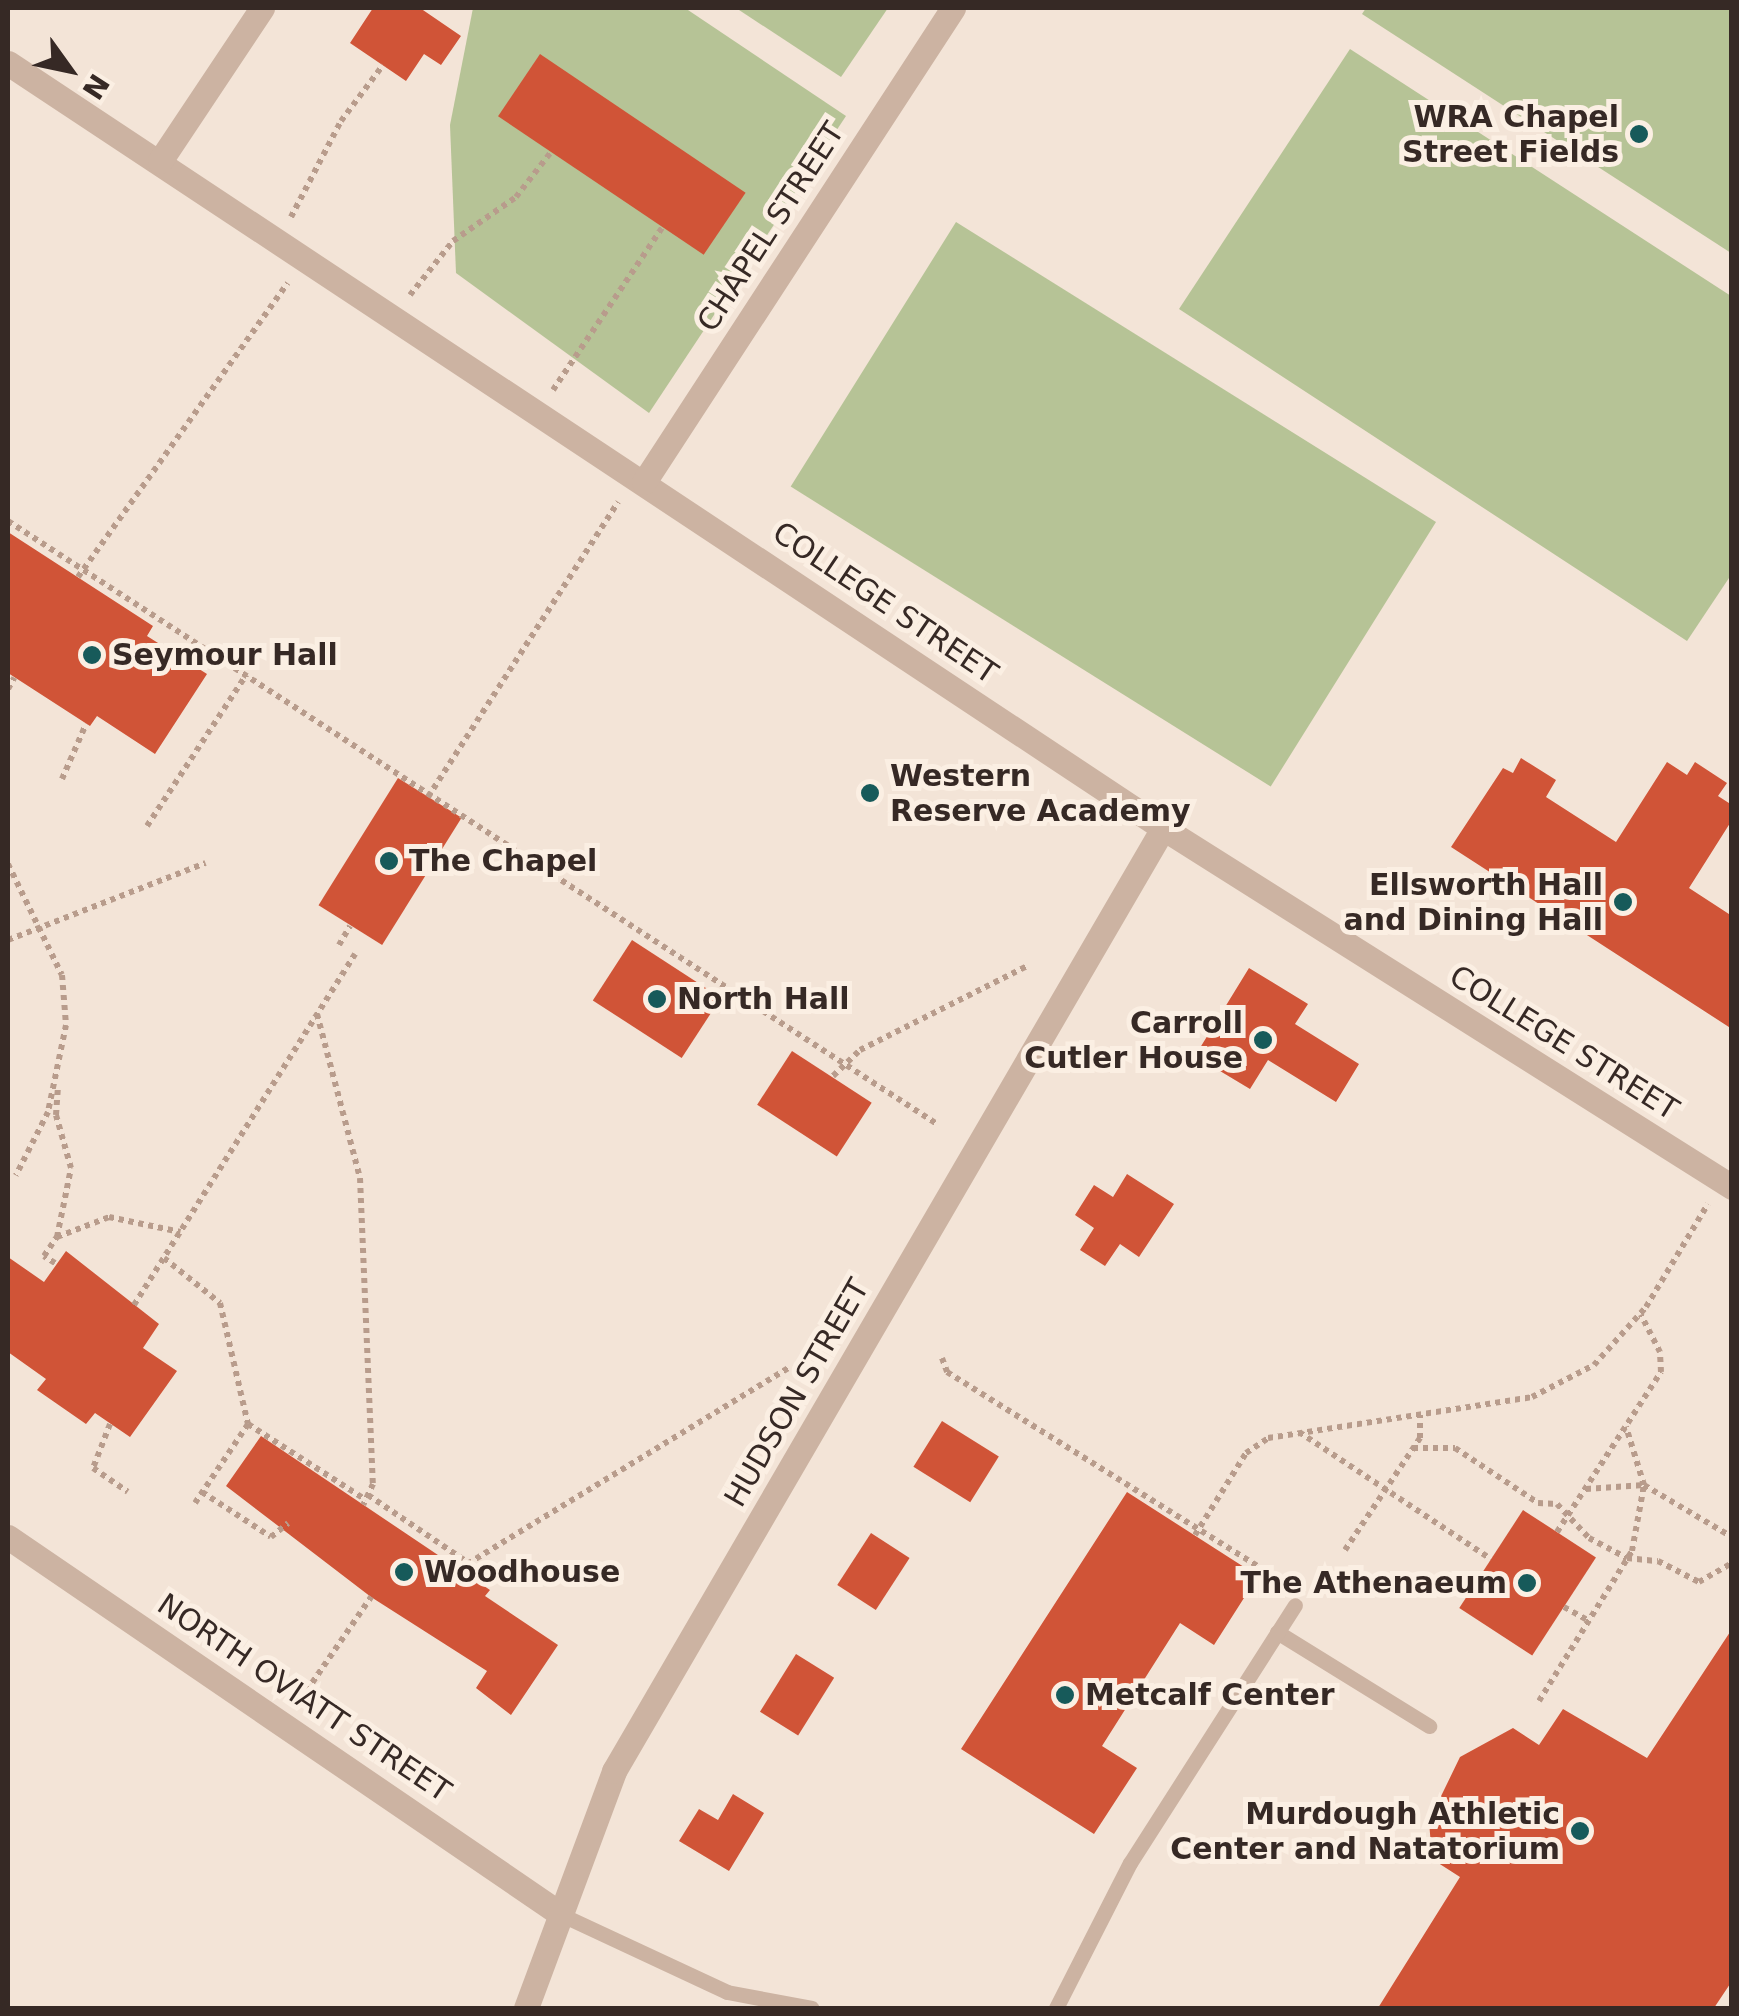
<!DOCTYPE html>
<html>
<head>
<meta charset="utf-8">
<style>
  body { margin:0 }
  #map { position:relative; width:1739px; height:2016px; overflow:hidden; background:#f3e4d7; font-family:"DejaVu Sans",sans-serif }
  div>[style] { position:absolute }
  .green>* { inset:0; background:#b6c396; transform-origin:0 0 }
  .building>* { inset:0; background:#d05437; transform-origin:0 0 }
  .path>* { height:6px; margin-top:-3px; transform-origin:0; background:repeating-linear-gradient(90deg,#b89c8c 0 5px,transparent 0 10px) }
  .service>* { height:15px; margin:-7.5px; padding:0 7.5px; transform-origin:7.5px; border-radius:7.5px; background:#ccb3a2 }
  .minor>* { height:25px; margin:-12.5px; padding:0 12.5px; transform-origin:12.5px; border-radius:12.5px; background:#ccb3a2 }
  .dots>* { width:28px; height:28px; translate:-50% -50%; box-sizing:border-box; border:5px solid #fbefe3; border-radius:50% }
  span { translate:-50% -50%; white-space:nowrap; text-align:center; line-height:1.15; -webkit-text-stroke:10px #fbefe3; paint-order:stroke }
  .poi-label { font-size:30px; color:#362925; font-weight:700 }
  .right { translate:-100% -50%; text-align:right }
  .left { translate:0 -50%; text-align:left }
  .street-label { font-size:30px; color:#362925 }
  .frame { position:absolute; inset:0; border:10px solid #362925; pointer-events:none }
  .north { position:absolute; left:20px; top:20px; width:100px; height:100px; -webkit-text-stroke:8px #fbefe3; paint-order:stroke; rotate:123deg; font-size:28px; font-weight:700; line-height:40px; text-align:center; color:#362925 }
  .north::after { content:''; display:block; margin:auto; width:35px; height:45px; background:#362925; clip-path:polygon(50% 0,100% 100%,50% 72%,0 100%) }
</style>
</head>
<body>
<div id="map">
  <div class="green">
    <i style="clip-path:polygon(473px 8px,685px 8px,846px 116px,649px 413px,456px 273px,450px 125px)"></i>
    <i style="clip-path:polygon(736px 8px,888px 8px,841px 77px)"></i>
    <i style="clip-path:polygon(1366px 8px,1731px 8px,1731px 253px,1362px 14px)"></i>
    <i style="clip-path:polygon(1350px 49px,1731px 296px,1731px 575px,1687px 641px,1179px 309px)"></i>
    <i style="left:956px;top:222px;width:566px;height:312px;rotate:32deg"></i>
  </div>
  <div class="building">
    <i style="clip-path:polygon(373px 8px,420px 8px,461px 36px,441px 65px,424px 54px,406px 81px,350px 43px)"></i>
    <i style="left:540px;top:54px;width:248px;height:75px;rotate:34deg"></i>
    <i style="clip-path:polygon(8px 532px,153px 626px,147px 636px,207px 674px,155px 754px,97px 716px,90px 726px,8px 673px)"></i>
    <i style="clip-path:polygon(1521px 758px,1556px 780px,1546px 797px,1616px 842px,1667px 762px,1687px 775px,1695px 762px,1727px 783px,1718px 796px,1732px 805px,1732px 820px,1689px 888px,1732px 916px,1732px 1029px,1451px 847px,1503px 768px,1513px 773px)"></i>
    <i style="left:398px;top:778px;width:75px;height:150px;rotate:32deg"></i>
    <i style="left:632px;top:940px;width:106px;height:72px;rotate:33deg"></i>
    <i style="clip-path:polygon(1249px 968px,1308px 1004px,1295px 1024px,1359px 1064px,1336px 1102px,1268px 1060px,1250px 1089px,1195px 1056px)"></i>
    <i style="left:792px;top:1051px;width:95px;height:64px;rotate:33deg"></i>
    <i style="clip-path:polygon(1127px 1174px,1174px 1204px,1139px 1257px,1120px 1244px,1105px 1266px,1080px 1250px,1094px 1228px,1075px 1215px,1094px 1185px,1113px 1197px)"></i>
    <i style="clip-path:polygon(66px 1251px,159px 1324px,143px 1348px,177px 1371px,130px 1437px,95px 1413px,86px 1424px,37px 1390px,46px 1379px,8px 1352px,8px 1257px,44px 1282px)"></i>
    <i style="left:942px;top:1421px;width:67px;height:54px;rotate:32deg"></i>
    <i style="clip-path:polygon(261px 1436px,490px 1590px,485px 1596px,558px 1645px,511px 1715px,476px 1688px,487px 1671px,371px 1597px,226px 1486px)"></i>
    <i style="clip-path:polygon(1127px 1492px,1258px 1576px,1214px 1645px,1180px 1623px,1102px 1746px,1137px 1768px,1094px 1834px,961px 1749px)"></i>
    <i style="left:1523px;top:1510px;width:87px;height:117px;rotate:33deg"></i>
    <i style="left:871px;top:1533px;width:46px;height:62px;rotate:33deg"></i>
    <i style="clip-path:polygon(1732px 1629px,1732px 1981px,1714px 2008px,1378px 2008px,1460px 1877px,1432px 1859px,1429px 1821px,1460px 1757px,1513px 1728px,1539px 1745px,1563px 1709px,1647px 1758px)"></i>
    <i style="left:796px;top:1654px;width:45px;height:68px;rotate:32deg"></i>
    <i style="clip-path:polygon(733px 1794px,764px 1813px,729px 1871px,679px 1841px,699px 1809px,718px 1820px)"></i>
  </div>
  <div class="path">
    <i style="left:291px;top:217px;width:108px;rotate:-62.5deg"></i>
    <i style="left:341px;top:121px;width:70px;rotate:-53.1deg"></i>
    <i style="left:410px;top:295px;width:69px;rotate:-51.5deg"></i>
    <i style="left:453px;top:241px;width:77px;rotate:-34.9deg"></i>
    <i style="left:516px;top:197px;width:57px;rotate:-52.1deg"></i>
    <i style="left:553px;top:390px;width:199px;rotate:-56.1deg"></i>
    <i style="left:8px;top:521px;width:1108px;rotate:32.99deg"></i>
    <i style="left:78px;top:577px;width:361px;rotate:-54.5deg"></i>
    <i style="left:8px;top:689px;width:13px;rotate:-61deg"></i>
    <i style="left:62px;top:779px;width:60px;rotate:-66.4deg"></i>
    <i style="left:428px;top:797px;width:351px;rotate:-57.2deg"></i>
    <i style="left:147px;top:826px;width:181px;rotate:-56.7deg"></i>
    <i style="left:8px;top:864px;width:123px;rotate:64.1deg"></i>
    <i style="left:62px;top:975px;width:50px;rotate:85.4deg"></i>
    <i style="left:66px;top:1025px;width:89px;rotate:101.7deg"></i>
    <i style="left:48px;top:1112px;width:71px;rotate:116.9deg"></i>
    <i style="left:8px;top:940px;width:212px;rotate:-21.3deg"></i>
    <i style="left:339px;top:945px;width:22px;rotate:-60deg"></i>
    <i style="left:317px;top:1014px;width:170px;rotate:75.3deg"></i>
    <i style="left:360px;top:1178px;width:306px;rotate:87.6deg"></i>
    <i style="left:373px;top:1484px;width:23px;rotate:115deg"></i>
    <i style="left:833px;top:1076px;width:37px;rotate:-44deg"></i>
    <i style="left:860px;top:1050px;width:189px;rotate:-26.7deg"></i>
    <i style="left:57px;top:1237px;width:56px;rotate:-21deg"></i>
    <i style="left:109px;top:1217px;width:73px;rotate:11.9deg"></i>
    <i style="left:164px;top:1258px;width:72px;rotate:38.8deg"></i>
    <i style="left:220px;top:1303px;width:124px;rotate:77deg"></i>
    <i style="left:248px;top:1424px;width:140px;rotate:32.8deg"></i>
    <i style="left:55px;top:1263px;width:13px;rotate:-148deg"></i>
    <i style="left:44px;top:1256px;width:23px;rotate:-56deg"></i>
    <i style="left:57px;top:1237px;width:70px;rotate:-78.5deg"></i>
    <i style="left:71px;top:1168px;width:55px;rotate:-105.8deg"></i>
    <i style="left:56px;top:1115px;width:29px;rotate:-86deg"></i>
    <i style="left:134px;top:1305px;width:415px;rotate:-57.8deg"></i>
    <i style="left:942px;top:1358px;width:15px;rotate:70deg"></i>
    <i style="left:947px;top:1372px;width:377px;rotate:32deg"></i>
    <i style="left:110px;top:1424px;width:47px;rotate:111.1deg"></i>
    <i style="left:93px;top:1468px;width:42px;rotate:34.4deg"></i>
    <i style="left:1299px;top:1432px;width:230px;rotate:33.5deg"></i>
    <i style="left:1413px;top:1448px;width:42px"></i>
    <i style="left:1455px;top:1448px;width:100px;rotate:33.5deg"></i>
    <i style="left:1538px;top:1503px;width:19px;rotate:3deg"></i>
    <i style="left:1557px;top:1504px;width:47px;rotate:46.7deg"></i>
    <i style="left:1589px;top:1538px;width:43px;rotate:27.8deg"></i>
    <i style="left:1627px;top:1558px;width:31px;rotate:6deg"></i>
    <i style="left:1658px;top:1561px;width:46px;rotate:27.1deg"></i>
    <i style="left:1699px;top:1582px;width:38px;rotate:-30deg"></i>
    <i style="left:1586px;top:1489px;width:58px;rotate:-3.9deg"></i>
    <i style="left:1644px;top:1485px;width:102px;rotate:30.6deg"></i>
    <i style="left:202px;top:1492px;width:82px;rotate:33.1deg"></i>
    <i style="left:271px;top:1537px;width:22px;rotate:-39deg"></i>
    <i style="left:368px;top:1495px;width:116px;rotate:34.1deg"></i>
    <i style="left:195px;top:1503px;width:95px;rotate:-56.1deg"></i>
    <i style="left:1557px;top:1532px;width:191px;rotate:-57deg"></i>
    <i style="left:1661px;top:1372px;width:20px;rotate:-93deg"></i>
    <i style="left:1660px;top:1352px;width:42px;rotate:-117.2deg"></i>
    <i style="left:1195px;top:1535px;width:97px;rotate:-58.1deg"></i>
    <i style="left:1246px;top:1453px;width:27px;rotate:-34deg"></i>
    <i style="left:1268px;top:1438px;width:267px;rotate:-8.8deg"></i>
    <i style="left:1532px;top:1397px;width:70px;rotate:-27.3deg"></i>
    <i style="left:1594px;top:1365px;width:78px;rotate:-48.1deg"></i>
    <i style="left:1646px;top:1307px;width:120px;rotate:-59deg"></i>
    <i style="left:1345px;top:1550px;width:135px;rotate:-56.2deg"></i>
    <i style="left:1420px;top:1438px;width:23px;rotate:-90deg"></i>
    <i style="left:459px;top:1569px;width:389px;rotate:-31.4deg"></i>
    <i style="left:1564px;top:1607px;width:29px;rotate:29deg"></i>
    <i style="left:301px;top:1699px;width:124px;rotate:-55.5deg"></i>
    <i style="left:1539px;top:1701px;width:176px;rotate:-58.2deg"></i>
    <i style="left:1632px;top:1551px;width:67px;rotate:-79.7deg"></i>
    <i style="left:1644px;top:1485px;width:61px;rotate:-107.2deg"></i>
  </div>
  <div class="service">
    <i style="left:1277px;top:1632px;width:179px;rotate:31.7deg"></i>
    <i style="left:562px;top:1915px;width:182px;rotate:25deg"></i>
    <i style="left:727px;top:1992px;width:86px;rotate:10.7deg"></i>
    <i style="left:1056px;top:2008px;width:163px;rotate:-63deg"></i>
    <i style="left:1130px;top:1863px;width:306px;rotate:-57.4deg"></i>
  </div>
  <div class="minor">
    <i style="left:8px;top:63px;width:1385px;rotate:33.52deg"></i>
    <i style="left:1163px;top:828px;width:673px;rotate:32.25deg"></i>
    <i style="left:160px;top:161px;width:184px;rotate:-56.3deg"></i>
    <i style="left:644px;top:482px;width:566px;rotate:-56.9deg"></i>
    <i style="left:8px;top:1537px;width:671px;rotate:34.31deg"></i>
    <i style="left:526px;top:2008px;width:253px;rotate:-69.6deg"></i>
    <i style="left:614px;top:1771px;width:1091px;rotate:-59.79deg"></i>
  </div>
  <div class="dots">
    <i style="left:1639px;top:134px;background:#175a5a"></i>
    <i style="left:92px;top:655px;background:#175a5a"></i>
    <i style="left:870px;top:793px;background:#175a5a"></i>
    <i style="left:389px;top:861px;background:#175a5a"></i>
    <i style="left:1623px;top:902px;background:#175a5a"></i>
    <i style="left:657px;top:999px;background:#175a5a"></i>
    <i style="left:1263px;top:1040px;background:#175a5a"></i>
    <i style="left:404px;top:1572px;background:#175a5a"></i>
    <i style="left:1527px;top:1583px;background:#175a5a"></i>
    <i style="left:1065px;top:1695px;background:#175a5a"></i>
    <i style="left:1580px;top:1831px;background:#175a5a"></i>
  </div>
  <div class="poi-label">
    <span class="right" style="left:1619px;top:134px">WRA Chapel<br>Street Fields</span>
    <span class="left" style="left:112px;top:655px">Seymour Hall</span>
    <span class="left" style="left:890px;top:793px">Western<br>Reserve Academy</span>
    <span class="left" style="left:409px;top:861px">The Chapel</span>
    <span class="right" style="left:1603px;top:902px">Ellsworth Hall<br>and Dining Hall</span>
    <span class="left" style="left:677px;top:999px">North Hall</span>
    <span class="right" style="left:1243px;top:1040px">Carroll<br>Cutler House</span>
    <span class="left" style="left:424px;top:1572px">Woodhouse</span>
    <span class="right" style="left:1507px;top:1583px">The Athenaeum</span>
    <span class="left" style="left:1085px;top:1695px">Metcalf Center</span>
    <span class="right" style="left:1560px;top:1831px">Murdough Athletic<br>Center and Natatorium</span>
  </div>
  <div class="street-label">
    <span style="left:771px;top:227px;rotate:-57deg">CHAPEL STREET</span>
    <span style="left:885px;top:603px;rotate:34deg">COLLEGE STREET</span>
    <span style="left:1564px;top:1043px;rotate:32deg">COLLEGE STREET</span>
    <span style="left:797px;top:1393px;rotate:-60deg">HUDSON STREET</span>
    <span style="left:304px;top:1698px;rotate:34deg">NORTH OVIATT STREET</span>
  </div>
  <div class="frame"></div>
  <div class="north">N</div>
</div>
</body>
</html>
